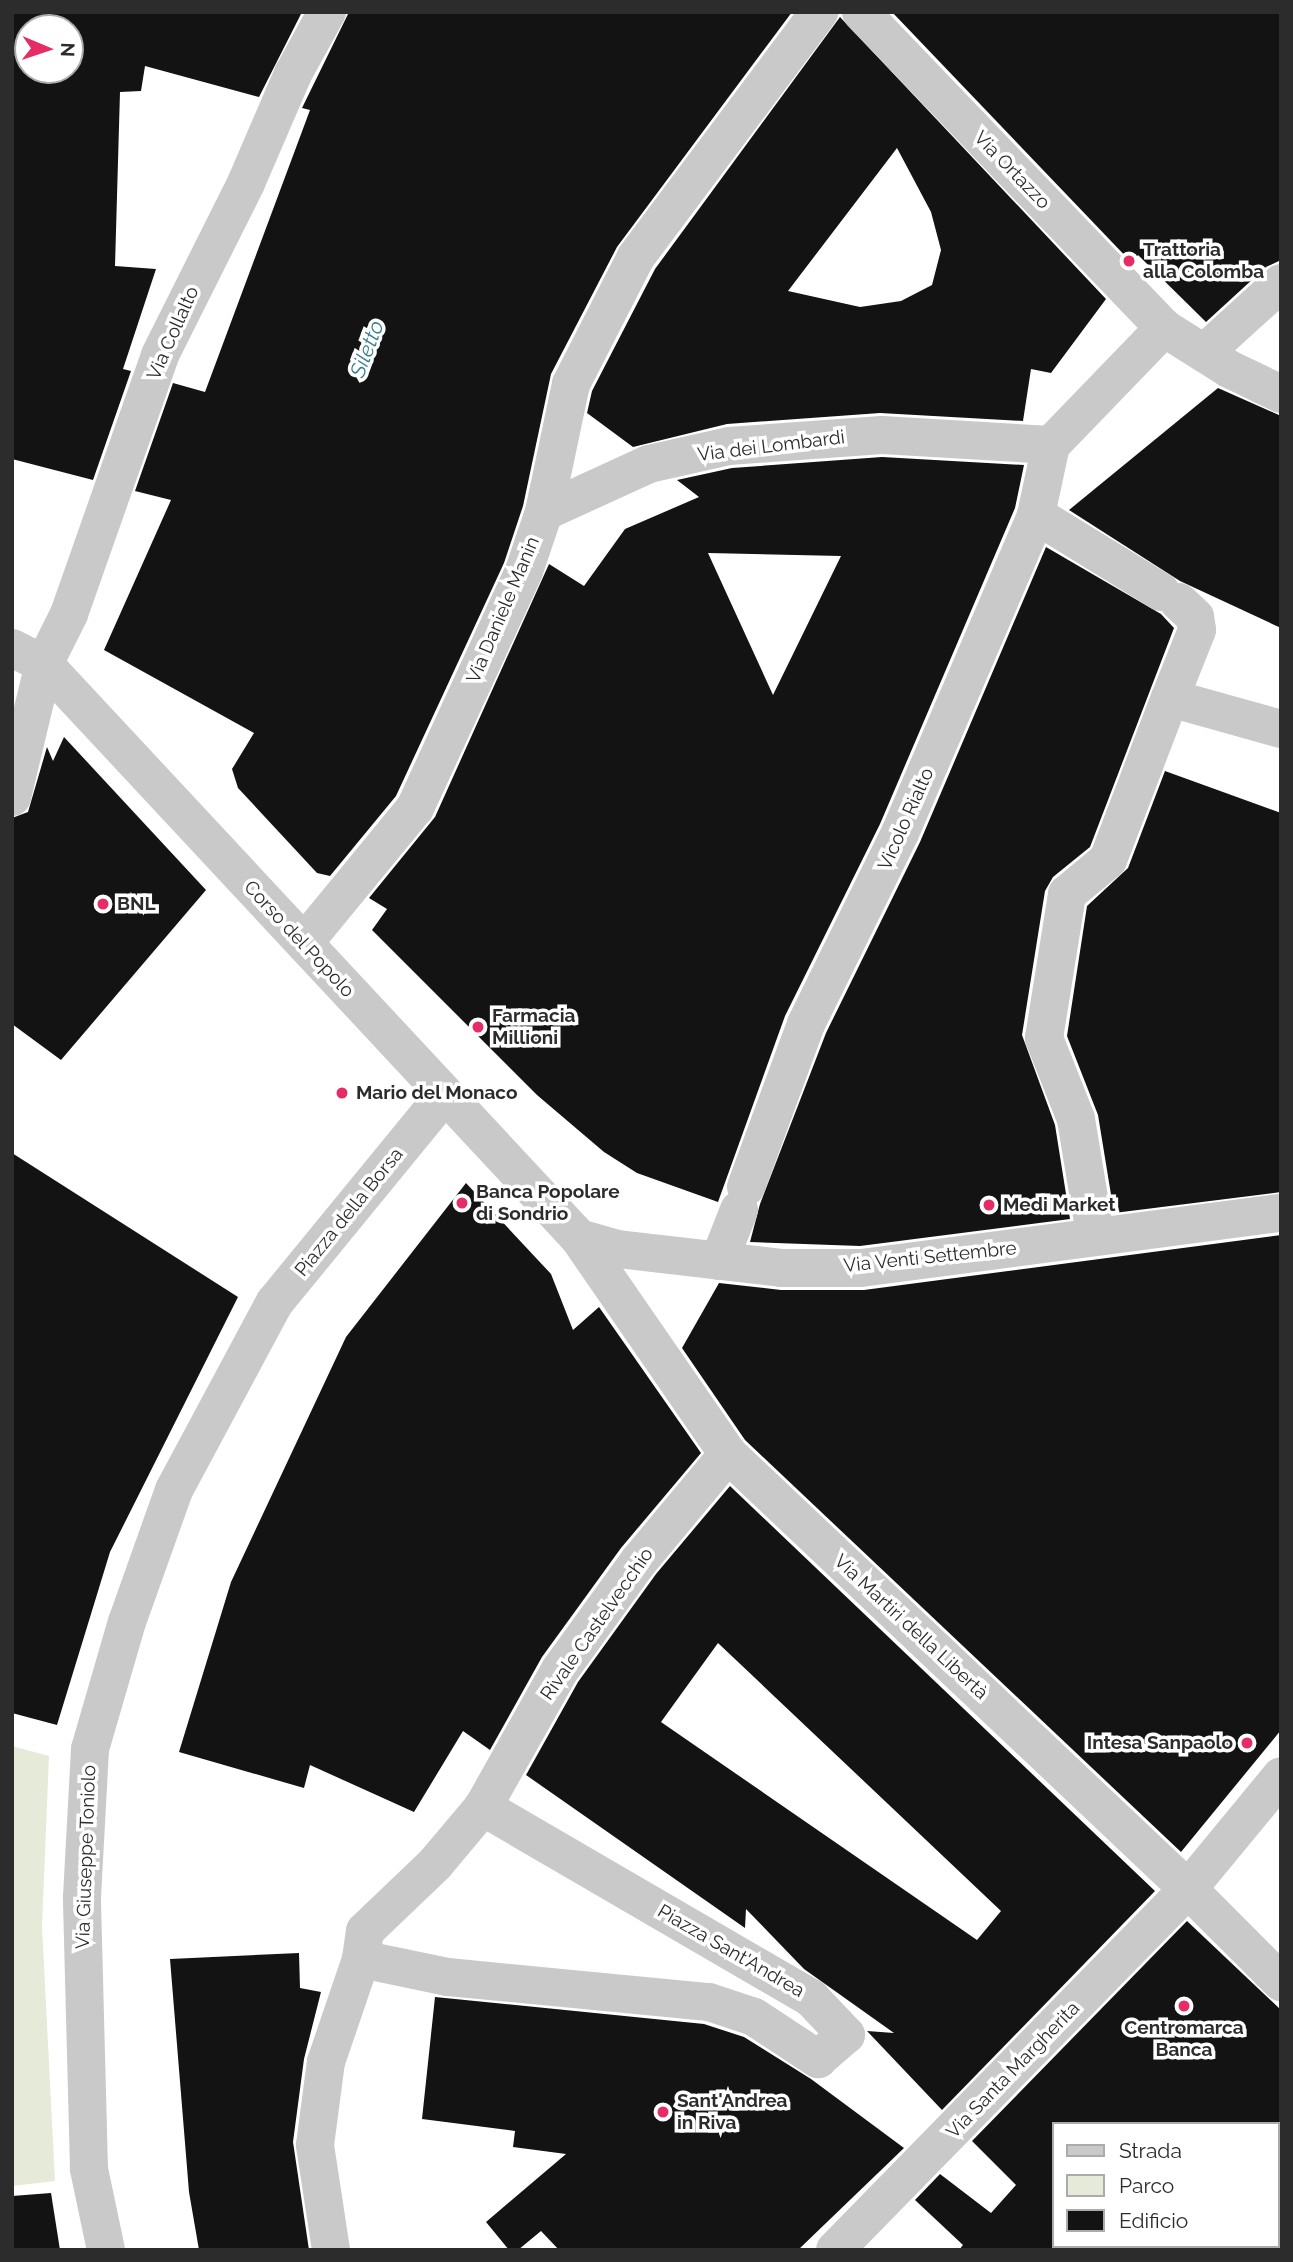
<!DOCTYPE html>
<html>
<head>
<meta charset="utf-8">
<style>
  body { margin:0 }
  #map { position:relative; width:1293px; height:2262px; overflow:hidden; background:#fff; font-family:Raleway,sans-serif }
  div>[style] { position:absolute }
  .green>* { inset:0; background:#e6ead9 }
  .building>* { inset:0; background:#131313 }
  .minor>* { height:38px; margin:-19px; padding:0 19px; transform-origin:19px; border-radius:19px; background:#c9c9c9 }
  .dots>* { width:19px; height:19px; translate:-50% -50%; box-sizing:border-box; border:4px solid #fff; border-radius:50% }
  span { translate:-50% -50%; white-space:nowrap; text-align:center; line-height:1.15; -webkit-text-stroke:7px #fff; paint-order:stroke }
  .street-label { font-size:19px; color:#2c2c2c }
  .poi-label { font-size:19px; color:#2c2c2c; font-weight:700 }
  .left { translate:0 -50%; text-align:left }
  .right { translate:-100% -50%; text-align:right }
  .water-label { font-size:21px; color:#3b808d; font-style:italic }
  .frame { position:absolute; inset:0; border:14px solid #2c2c2c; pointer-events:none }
  .legend { position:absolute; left:1052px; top:2122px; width:228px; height:126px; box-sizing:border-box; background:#fff; border:2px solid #ababab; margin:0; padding:9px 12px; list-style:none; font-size:21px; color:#2c2c2c }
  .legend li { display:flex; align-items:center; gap:14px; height:35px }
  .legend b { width:35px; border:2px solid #ababab }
  .north { position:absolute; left:14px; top:14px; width:70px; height:70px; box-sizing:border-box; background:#fff; border:2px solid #ababab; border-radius:50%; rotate:92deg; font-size:19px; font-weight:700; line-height:28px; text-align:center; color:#2c2c2c }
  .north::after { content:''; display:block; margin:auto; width:24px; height:32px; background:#e52c64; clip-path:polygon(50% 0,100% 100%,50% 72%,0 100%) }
</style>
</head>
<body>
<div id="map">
  <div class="green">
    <i style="clip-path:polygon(12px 1746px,49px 1756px,42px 1926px,55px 2181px,12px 2186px)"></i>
  </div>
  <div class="building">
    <i style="clip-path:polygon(evenodd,12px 12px,302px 12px,259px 97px,145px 66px,141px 91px,120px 92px,115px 266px,156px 269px,123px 369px,131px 371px,93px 480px,12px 459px,12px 12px,28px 28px,70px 28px,70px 70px,28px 70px,28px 28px)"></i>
    <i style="clip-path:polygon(349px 12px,792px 12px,617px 247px,551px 374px,523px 506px,504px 563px,396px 796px,330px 876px,317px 873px,238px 788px,232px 769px,254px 733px,104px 650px,171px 500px,135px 491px,173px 383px,205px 392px,310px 110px,302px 108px)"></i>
    <i style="clip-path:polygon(892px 12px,1281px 12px,1281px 260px,1266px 267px,1206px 322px,1138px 255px,1132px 263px)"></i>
    <i style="clip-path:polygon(evenodd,840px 17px,1106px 299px,1051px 373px,1031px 369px,1023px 421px,880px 413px,727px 424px,633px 447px,587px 413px,592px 391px,655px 269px,840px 17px,897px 148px,931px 212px,941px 250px,932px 285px,901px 301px,860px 307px,788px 291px,897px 148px)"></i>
    <i style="clip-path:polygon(1218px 388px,1281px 416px,1281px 628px,1180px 581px,1069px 510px)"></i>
    <i style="clip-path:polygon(evenodd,882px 457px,1024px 465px,1015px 508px,880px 824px,785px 1016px,718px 1202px,637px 1173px,604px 1152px,537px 1095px,372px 930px,387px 909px,369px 898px,435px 817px,549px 564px,584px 586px,625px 529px,699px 497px,677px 480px,732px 468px,882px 457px,708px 553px,841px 556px,773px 695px,708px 553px)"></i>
    <i style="clip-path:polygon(1046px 547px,1161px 614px,1174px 628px,1090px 847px,1053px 877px,1045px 891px,1022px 1035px,1055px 1125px,1070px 1219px,860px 1246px,750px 1242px,760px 1204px,826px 1033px,920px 842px)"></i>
    <i style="clip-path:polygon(64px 737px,206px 890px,61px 1060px,12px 1024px,12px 818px,28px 812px,47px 747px,53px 761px)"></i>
    <i style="clip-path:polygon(1165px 771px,1281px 813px,1281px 1192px,1114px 1213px,1098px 1115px,1067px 1036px,1087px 906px,1128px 868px)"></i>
    <i style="clip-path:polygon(12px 1153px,238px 1297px,110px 1552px,57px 1725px,12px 1713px)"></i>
    <i style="clip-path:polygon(466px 1183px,551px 1274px,573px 1330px,599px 1307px,701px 1453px,621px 1548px,542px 1657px,490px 1750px,463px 1731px,414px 1812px,310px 1765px,304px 1788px,179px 1752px,231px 1582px,346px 1337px)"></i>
    <i style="clip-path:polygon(1281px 1235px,1281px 1730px,1181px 1852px,745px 1440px,682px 1348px,719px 1283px,781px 1290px,864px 1290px)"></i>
    <i style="clip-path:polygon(evenodd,730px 1486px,1155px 1891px,942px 2110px,867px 2031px,894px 2033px,804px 1969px,746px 1909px,745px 1928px,526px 1775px,578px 1682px,656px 1574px,730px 1486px,718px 1643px,1001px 1911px,977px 1940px,661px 1722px,718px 1643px)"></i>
    <i style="clip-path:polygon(1187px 1921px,1281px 2010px,1281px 2124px,1053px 2124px,1053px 2250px,959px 2250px,963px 2245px,915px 2200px,940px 2174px,991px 2213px,1016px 2185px,972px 2141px)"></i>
    <i style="clip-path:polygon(299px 1953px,300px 1988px,321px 1992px,304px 2059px,293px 2142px,309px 2250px,199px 2250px,189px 2192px,170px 1959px)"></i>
    <i style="clip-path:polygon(435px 1997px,704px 2024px,744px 2037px,811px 2079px,904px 2148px,798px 2250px,559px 2250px,541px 2231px,518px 2250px,509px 2250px,486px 2222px,566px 2154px,513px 2147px,515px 2131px,422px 2119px)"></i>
    <i style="clip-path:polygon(51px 2193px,60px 2250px,12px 2250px,12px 2196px)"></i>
  </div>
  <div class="minor">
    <i style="left:861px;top:12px;width:438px;rotate:46.2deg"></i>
    <i style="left:1164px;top:328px;width:77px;rotate:32.2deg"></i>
    <i style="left:1229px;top:369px;width:58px;rotate:25.7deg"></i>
    <i style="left:1204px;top:353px;width:104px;rotate:-42.3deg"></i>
    <i style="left:1051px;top:445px;width:163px;rotate:-46deg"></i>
    <i style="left:544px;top:512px;width:115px;rotate:-24.6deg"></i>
    <i style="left:649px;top:464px;width:82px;rotate:-12.7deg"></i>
    <i style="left:729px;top:446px;width:153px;rotate:-4.1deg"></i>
    <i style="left:882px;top:435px;width:169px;rotate:3.4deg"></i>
    <i style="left:1036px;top:515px;width:147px;rotate:31.6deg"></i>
    <i style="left:1179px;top:602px;width:22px;rotate:43deg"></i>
    <i style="left:1195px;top:617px;width:13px;rotate:81deg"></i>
    <i style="left:1197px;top:630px;width:73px;rotate:111.7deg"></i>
    <i style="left:1170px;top:698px;width:115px;rotate:15.6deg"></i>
    <i style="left:12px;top:648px;width:36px;rotate:27deg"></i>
    <i style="left:44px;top:664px;width:785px;rotate:47.01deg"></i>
    <i style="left:579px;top:1238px;width:262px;rotate:55.4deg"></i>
    <i style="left:728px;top:1454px;width:633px;rotate:43.4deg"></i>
    <i style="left:1188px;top:1889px;width:132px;rotate:45deg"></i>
    <i style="left:12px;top:797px;width:137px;rotate:-76.5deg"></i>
    <i style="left:44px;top:664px;width:56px;rotate:-63.4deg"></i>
    <i style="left:69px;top:614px;width:275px;rotate:-70.6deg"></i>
    <i style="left:160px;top:355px;width:192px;rotate:-63.4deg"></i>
    <i style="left:246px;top:183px;width:119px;rotate:-66.7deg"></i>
    <i style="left:293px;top:74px;width:71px;rotate:-61.3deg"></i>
    <i style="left:304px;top:943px;width:175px;rotate:-50.6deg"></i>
    <i style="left:415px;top:808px;width:261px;rotate:-65.3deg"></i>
    <i style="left:524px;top:571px;width:62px;rotate:-71.3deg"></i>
    <i style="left:544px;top:512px;width:131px;rotate:-78.1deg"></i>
    <i style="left:571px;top:384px;width:143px;rotate:-62.9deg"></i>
    <i style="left:636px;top:257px;width:306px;rotate:-53.2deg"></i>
    <i style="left:746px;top:1187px;width:174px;rotate:-69.8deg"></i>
    <i style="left:806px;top:1024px;width:213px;rotate:-63.8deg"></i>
    <i style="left:900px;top:833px;width:346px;rotate:-66.8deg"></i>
    <i style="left:1036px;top:515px;width:72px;rotate:-77.9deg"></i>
    <i style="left:1095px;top:1234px;width:117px;rotate:-99.4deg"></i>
    <i style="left:1076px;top:1119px;width:87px;rotate:-111.6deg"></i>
    <i style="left:1044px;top:1038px;width:146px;rotate:-80.9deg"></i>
    <i style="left:1067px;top:894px;width:53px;rotate:-39.7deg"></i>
    <i style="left:1108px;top:860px;width:173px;rotate:-69.1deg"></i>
    <i style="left:579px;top:1238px;width:41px;rotate:15.8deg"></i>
    <i style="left:618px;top:1249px;width:164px;rotate:6.6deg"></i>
    <i style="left:781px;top:1268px;width:80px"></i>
    <i style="left:861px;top:1268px;width:424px;rotate:-7.5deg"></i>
    <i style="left:719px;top:1261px;width:55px;rotate:-68.6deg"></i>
    <i style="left:361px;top:1959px;width:89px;rotate:11.7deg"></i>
    <i style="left:448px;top:1977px;width:262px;rotate:5.5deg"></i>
    <i style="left:709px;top:2002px;width:47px;rotate:18.4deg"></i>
    <i style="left:754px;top:2017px;width:77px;rotate:33.3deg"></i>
    <i style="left:818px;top:2059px;width:37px;rotate:-41deg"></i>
    <i style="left:846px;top:2035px;width:51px;rotate:-133.4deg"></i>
    <i style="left:811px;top:1998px;width:380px;rotate:-149.8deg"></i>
    <i style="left:106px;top:2250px;width:83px;rotate:-101.9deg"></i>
    <i style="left:89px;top:2169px;width:272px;rotate:-91.5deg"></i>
    <i style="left:82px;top:1897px;width:148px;rotate:-86.9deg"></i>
    <i style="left:90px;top:1749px;width:132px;rotate:-73.8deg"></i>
    <i style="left:127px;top:1622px;width:140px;rotate:-70.4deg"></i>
    <i style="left:174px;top:1490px;width:213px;rotate:-61.8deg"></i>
    <i style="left:275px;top:1302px;width:265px;rotate:-50.7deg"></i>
    <i style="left:331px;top:2250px;width:106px;rotate:-98.7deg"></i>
    <i style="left:315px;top:2145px;width:84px;rotate:-82.5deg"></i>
    <i style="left:326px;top:2062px;width:109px;rotate:-71.2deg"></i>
    <i style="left:361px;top:1959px;width:28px;rotate:-82deg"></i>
    <i style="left:365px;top:1931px;width:97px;rotate:-43.7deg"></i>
    <i style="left:435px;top:1864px;width:75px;rotate:-49.9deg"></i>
    <i style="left:483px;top:1807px;width:157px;rotate:-60.7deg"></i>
    <i style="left:560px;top:1670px;width:135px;rotate:-54.1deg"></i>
    <i style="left:639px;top:1561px;width:139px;rotate:-50.2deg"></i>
    <i style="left:835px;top:2250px;width:505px;rotate:-45.64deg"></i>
    <i style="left:1188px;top:1889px;width:146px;rotate:-50.5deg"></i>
  </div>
  <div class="dots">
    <i style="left:1129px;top:261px;background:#e52c64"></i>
    <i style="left:103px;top:904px;background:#e52c64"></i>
    <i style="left:478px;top:1027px;background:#e52c64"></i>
    <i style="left:342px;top:1093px;background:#e52c64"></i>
    <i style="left:462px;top:1203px;background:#e52c64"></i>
    <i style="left:989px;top:1205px;background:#e52c64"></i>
    <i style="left:1247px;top:1743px;background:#e52c64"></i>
    <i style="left:1184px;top:2006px;background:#e52c64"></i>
    <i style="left:663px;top:2112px;background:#e52c64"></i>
  </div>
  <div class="street-label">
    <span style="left:1012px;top:170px;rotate:46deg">Via Ortazzo</span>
    <span style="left:173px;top:333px;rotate:-66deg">Via Collalto</span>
    <span style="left:771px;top:446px;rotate:-7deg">Via dei Lombardi</span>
    <span style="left:503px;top:610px;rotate:-67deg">Via Daniele Manin</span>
    <span style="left:906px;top:819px;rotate:-66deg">Vicolo Rialto</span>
    <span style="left:299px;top:939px;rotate:47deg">Corso del Popolo</span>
    <span style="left:349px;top:1212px;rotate:-51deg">Piazza della Borsa</span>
    <span style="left:930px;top:1257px;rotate:-6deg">Via Venti Settembre</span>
    <span style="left:597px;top:1624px;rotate:-55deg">Rivale Castelvecchio</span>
    <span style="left:911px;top:1627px;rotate:43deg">Via Martiri della Libertà</span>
    <span style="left:86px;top:1857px;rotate:-88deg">Via Giuseppe Toniolo</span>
    <span style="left:731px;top:1951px;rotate:30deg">Piazza Sant'Andrea</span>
    <span style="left:1013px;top:2070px;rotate:-46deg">Via Santa Margherita</span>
  </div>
  <div class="poi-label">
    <span class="left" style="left:1143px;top:261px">Trattoria<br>alla Colomba</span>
    <span class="left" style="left:117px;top:904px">BNL</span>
    <span class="left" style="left:492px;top:1027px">Farmacia<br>Millioni</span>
    <span class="left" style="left:356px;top:1093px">Mario del Monaco</span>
    <span class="left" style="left:476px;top:1203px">Banca Popolare<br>di Sondrio</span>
    <span class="left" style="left:1003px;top:1205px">Medi Market</span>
    <span class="right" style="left:1233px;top:1743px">Intesa Sanpaolo</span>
    <span style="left:1184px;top:2039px">Centromarca<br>Banca</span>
    <span class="left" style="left:677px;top:2112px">Sant'Andrea<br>in Riva</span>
  </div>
  <div class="water-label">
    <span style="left:367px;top:349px;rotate:-69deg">Siletto</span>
  </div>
  <div class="frame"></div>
  <ul class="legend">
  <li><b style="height:9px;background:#c9c9c9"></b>Strada</li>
  <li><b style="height:19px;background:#e6ead9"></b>Parco</li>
  <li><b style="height:19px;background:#131313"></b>Edificio</li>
  </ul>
  <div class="north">N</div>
</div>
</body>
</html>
